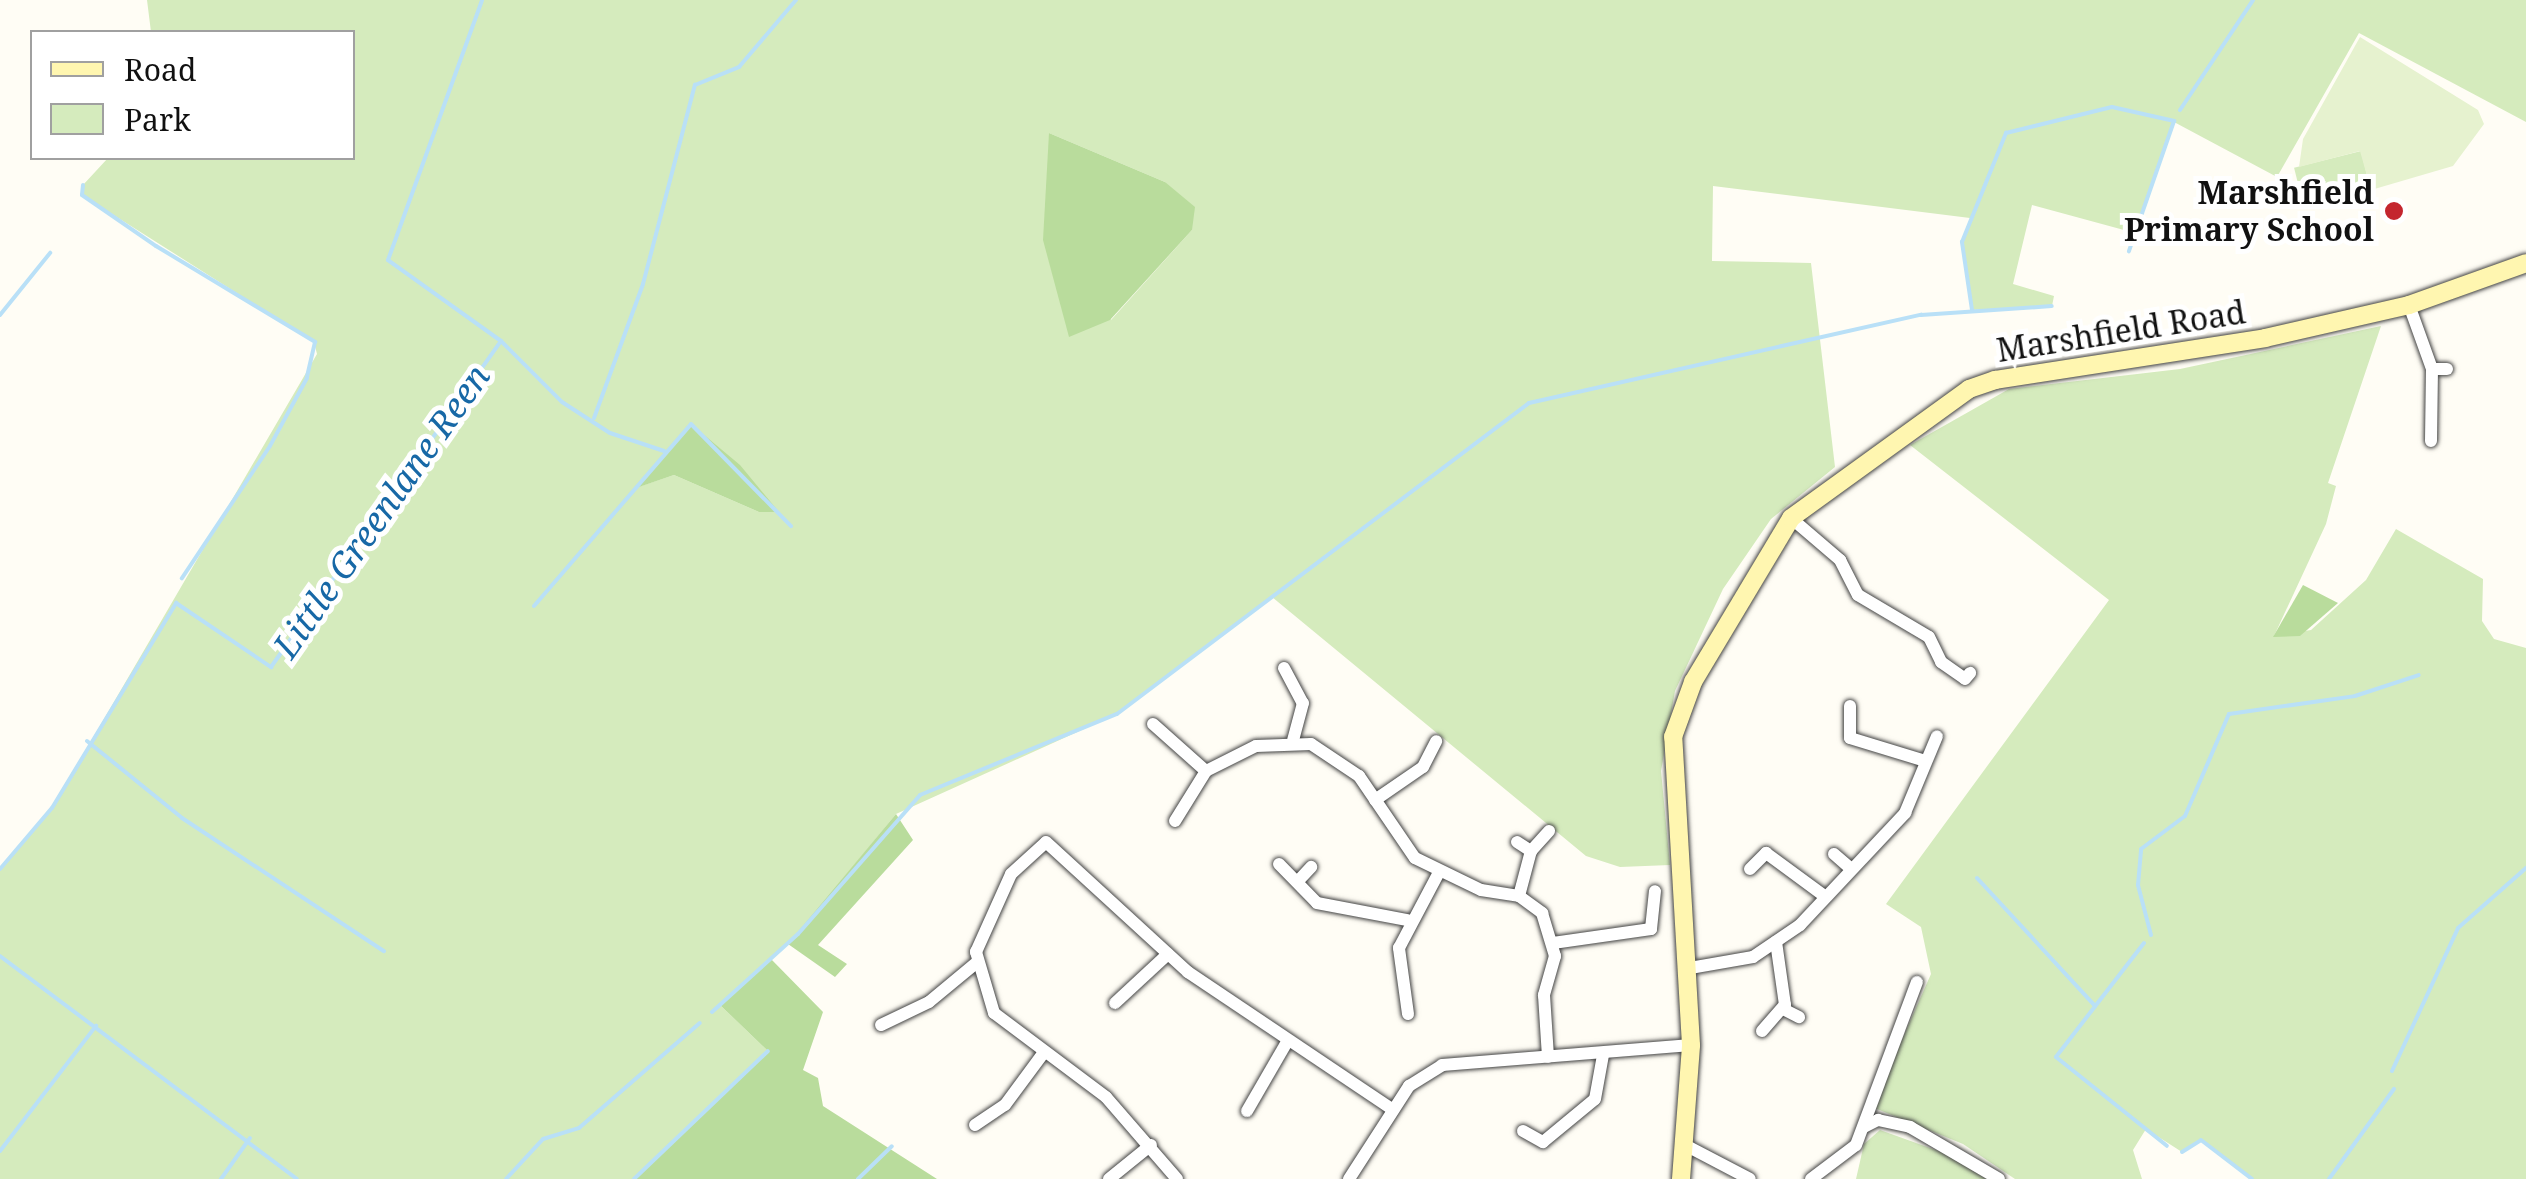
<!DOCTYPE html>
<html>
<head>
<meta charset="utf-8">
<style>
  body { margin:0 }
  #map { position:relative; width:2526px; height:1179px; overflow:hidden; background:#fffdf5; font-family:"Noto Serif",serif }
  div>[style] { position:absolute }
  .green>* { inset:0; background:#d5ebbd; transform-origin:0 0 }
  .forest>* { inset:0; background:#b9dc9c }
  .pitch>* { inset:0; background:#e6f2cf }
  .stream>* { height:4px; margin:-2px; padding:0 2px; transform-origin:2px; border-radius:2px; background:#b9e0f7 }
  .roads { filter:drop-shadow(0 0 2px #444) drop-shadow(0 0 2px #444) }
  .street>* { height:12px; margin:-6px; padding:0 6px; transform-origin:6px; border-radius:6px; background:#fff }
  .secondary>* { height:18px; margin:-9px; padding:0 9px; transform-origin:9px; border-radius:9px; background:#fff6b0 }
  .dots>* { width:28px; height:28px; translate:-50% -50%; box-sizing:border-box; border:5px solid #fff; border-radius:50% }
  span { translate:-50% -50%; white-space:nowrap; text-align:center; line-height:1.15; -webkit-text-stroke:10px #fff; paint-order:stroke }
  .poi-label { font-size:32px; color:#111; font-weight:700 }
  .right { translate:-100% -50%; text-align:right }
  .street-label { font-size:32px; color:#111 }
  .water-label { font-size:35px; color:#1768a6; font-style:italic }
  .legend { position:absolute; left:30px; top:30px; width:325px; height:130px; box-sizing:border-box; background:#fff; border:2px solid #a0a0a0; margin:0; padding:12px 18px; list-style:none; font-size:30px; color:#111 }
  .legend li { display:flex; align-items:center; gap:20px; height:50px }
  .legend b { width:50px; border:2px solid #a0a0a0 }
</style>
</head>
<body>
<div id="map">
  <div class="green">
    <i style="clip-path:polygon(evenodd,147px 0,2526px 0,2526px 122px,2359px 33px,2277px 177px,2174px 122px,2135px 233px,2032px 205px,2013px 284px,2054px 296px,2052px 306px,1972px 310px,1962px 242px,1970px 218px,1713px 186px,1712px 261px,1811px 263px,1835px 467px,1771px 519px,1723px 589px,1675px 691px,1661px 771px,1670px 865px,1620px 867px,1586px 856px,1272px 597px,1117px 714px,896px 814px,798px 934px,720px 1005px,768px 1051px,634px 1179px,0 1179px,0 869px,52px 808px,317px 354px,314px 342px,82px 195px,83px 185px,108px 158px,352px 158px,352px 32px,151px 32px,147px 0,1049px 133px,1165px 182px,1192px 230px,1111px 320px,1049px 133px,147px 0,692px 424px,759px 512px,674px 475px,638px 487px,692px 424px)"></i>
    <i style="left:2361px;top:151px;width:40px;height:69px;rotate:76deg"></i>
    <i style="clip-path:polygon(2381px 326px,2328px 483px,2336px 486px,2326px 524px,2274px 636px,2311px 630px,2366px 580px,2396px 529px,2483px 579px,2482px 621px,2494px 639px,2526px 648px,2526px 1179px,2252px 1179px,2201px 1140px,2182px 1152px,2146px 1129px,2133px 1150px,2142px 1179px,2015px 1179px,1963px 1144px,1872px 1107px,1931px 974px,1921px 927px,1886px 904px,2109px 600px,1910px 445px,2009px 389px,2180px 369px)"></i>
    <i style="clip-path:polygon(1880px 1130px,1955px 1157px,1986px 1179px,1856px 1179px,1864px 1144px)"></i>
  </div>
  <div class="forest">
    <i style="clip-path:polygon(1049px 133px,1165px 182px,1195px 207px,1192px 230px,1110px 320px,1069px 337px,1043px 240px)"></i>
    <i style="clip-path:polygon(691px 424px,740px 465px,779px 512px,759px 512px,674px 475px,636px 488px)"></i>
    <i style="clip-path:polygon(2303px 585px,2338px 603px,2300px 636px,2273px 637px)"></i>
    <i style="clip-path:polygon(896px 814px,913px 840px,818px 945px,847px 964px,835px 977px,788px 944px)"></i>
    <i style="clip-path:polygon(771px 959px,823px 1012px,803px 1070px,818px 1078px,823px 1106px,937px 1179px,634px 1179px,768px 1051px,720px 1005px)"></i>
  </div>
  <div class="pitch">
    <i style="clip-path:polygon(2360px 37px,2478px 110px,2484px 124px,2453px 166px,2371px 190px,2360px 151px,2299px 167px,2303px 139px)"></i>
  </div>
  <div class="stream">
    <i style="left:2180px;top:110px;width:132px;rotate:-56.4deg"></i>
    <i style="left:83px;top:185px;width:10px;rotate:96deg"></i>
    <i style="left:82px;top:195px;width:90px;rotate:34.6deg"></i>
    <i style="left:156px;top:246px;width:186px;rotate:31.1deg"></i>
    <i style="left:315px;top:342px;width:37px;rotate:103deg"></i>
    <i style="left:307px;top:378px;width:77px;rotate:118.6deg"></i>
    <i style="left:270px;top:446px;width:159px;rotate:123.7deg"></i>
    <i style="left:1972px;top:310px;width:69px;rotate:-98.4deg"></i>
    <i style="left:1962px;top:242px;width:118px;rotate:-68deg"></i>
    <i style="left:2006px;top:133px;width:109px;rotate:-13.8deg"></i>
    <i style="left:2112px;top:107px;width:64px;rotate:12.7deg"></i>
    <i style="left:2174px;top:121px;width:138px;rotate:109.1deg"></i>
    <i style="left:0;top:315px;width:80px;rotate:-51.1deg"></i>
    <i style="left:501px;top:341px;width:86px;rotate:45deg"></i>
    <i style="left:562px;top:402px;width:57px;rotate:32.9deg"></i>
    <i style="left:610px;top:433px;width:57px;rotate:18.4deg"></i>
    <i style="left:594px;top:418px;width:143px;rotate:-69.9deg"></i>
    <i style="left:643px;top:284px;width:206px;rotate:-75.4deg"></i>
    <i style="left:695px;top:85px;width:48px;rotate:-22.2deg"></i>
    <i style="left:739px;top:67px;width:88px;rotate:-49.6deg"></i>
    <i style="left:534px;top:606px;width:240px;rotate:-49.2deg"></i>
    <i style="left:691px;top:424px;width:143px;rotate:45.6deg"></i>
    <i style="left:87px;top:741px;width:122px;rotate:39deg"></i>
    <i style="left:182px;top:818px;width:242px;rotate:33.4deg"></i>
    <i style="left:0;top:869px;width:80px;rotate:-49.6deg"></i>
    <i style="left:52px;top:808px;width:240px;rotate:-58.8deg"></i>
    <i style="left:176px;top:603px;width:115px;rotate:34deg"></i>
    <i style="left:271px;top:667px;width:399px;rotate:-54.8deg"></i>
    <i style="left:501px;top:341px;width:139px;rotate:-144.4deg"></i>
    <i style="left:388px;top:260px;width:276px;rotate:-70.1deg"></i>
    <i style="left:1977px;top:878px;width:174px;rotate:47.3deg"></i>
    <i style="left:2151px;top:935px;width:52px;rotate:-104.6deg"></i>
    <i style="left:2138px;top:885px;width:36px;rotate:-85deg"></i>
    <i style="left:2141px;top:849px;width:55px;rotate:-36.9deg"></i>
    <i style="left:2185px;top:816px;width:111px;rotate:-66.7deg"></i>
    <i style="left:2229px;top:714px;width:127px;rotate:-8.1deg"></i>
    <i style="left:2355px;top:696px;width:67px;rotate:-18.2deg"></i>
    <i style="left:2144px;top:943px;width:144px;rotate:127.7deg"></i>
    <i style="left:2056px;top:1057px;width:142px;rotate:38.7deg"></i>
    <i style="left:0;top:956px;width:371px;rotate:36.9deg"></i>
    <i style="left:712px;top:1012px;width:116px;rotate:-42.2deg"></i>
    <i style="left:798px;top:934px;width:185px;rotate:-48.7deg"></i>
    <i style="left:920px;top:795px;width:213px;rotate:-22.4deg"></i>
    <i style="left:1117px;top:714px;width:516px;rotate:-37.05deg"></i>
    <i style="left:1529px;top:403px;width:402px;rotate:-12.7deg"></i>
    <i style="left:1921px;top:315px;width:131px;rotate:-3.9deg"></i>
    <i style="left:2392px;top:1071px;width:157px;rotate:-65.2deg"></i>
    <i style="left:2458px;top:928px;width:91px;rotate:-41.4deg"></i>
    <i style="left:0;top:1151px;width:158px;rotate:-52.5deg"></i>
    <i style="left:2182px;top:1152px;width:22px;rotate:-32deg"></i>
    <i style="left:2201px;top:1140px;width:64px;rotate:37.4deg"></i>
    <i style="left:221px;top:1179px;width:50px;rotate:-54.7deg"></i>
    <i style="left:506px;top:1179px;width:54px;rotate:-47.2deg"></i>
    <i style="left:543px;top:1139px;width:38px;rotate:-17deg"></i>
    <i style="left:579px;top:1128px;width:160px;rotate:-41deg"></i>
    <i style="left:634px;top:1179px;width:185px;rotate:-43.7deg"></i>
    <i style="left:858px;top:1179px;width:47px;rotate:-44.1deg"></i>
    <i style="left:2329px;top:1179px;width:111px;rotate:-54.2deg"></i>
  </div>
  <div class="roads">
    <div class="street">
      <i style="left:2409px;top:305px;width:68px;rotate:70.2deg"></i>
      <i style="left:2432px;top:369px;width:72px;rotate:90.8deg"></i>
      <i style="left:2432px;top:369px;width:15px"></i>
      <i style="left:1791px;top:518px;width:65px;rotate:40.6deg"></i>
      <i style="left:1840px;top:560px;width:39px;rotate:63deg"></i>
      <i style="left:1858px;top:595px;width:82px;rotate:30.6deg"></i>
      <i style="left:1929px;top:637px;width:28px;rotate:64deg"></i>
      <i style="left:1941px;top:662px;width:29px;rotate:35deg"></i>
      <i style="left:1965px;top:679px;width:8px;rotate:-50deg"></i>
      <i style="left:1284px;top:668px;width:40px;rotate:62deg"></i>
      <i style="left:1303px;top:703px;width:38px;rotate:105deg"></i>
      <i style="left:1850px;top:706px;width:32px;rotate:90deg"></i>
      <i style="left:1850px;top:738px;width:78px;rotate:17deg"></i>
      <i style="left:1153px;top:724px;width:71px;rotate:41.6deg"></i>
      <i style="left:1206px;top:771px;width:56px;rotate:-26.6deg"></i>
      <i style="left:1256px;top:746px;width:55px;rotate:-2.1deg"></i>
      <i style="left:1311px;top:744px;width:58px;rotate:33.7deg"></i>
      <i style="left:1359px;top:776px;width:99px;rotate:55.7deg"></i>
      <i style="left:1415px;top:858px;width:73px;rotate:25.9deg"></i>
      <i style="left:1481px;top:890px;width:38px;rotate:9deg"></i>
      <i style="left:1519px;top:896px;width:29px;rotate:36deg"></i>
      <i style="left:1542px;top:913px;width:45px;rotate:73.2deg"></i>
      <i style="left:1555px;top:956px;width:41px;rotate:105.8deg"></i>
      <i style="left:1544px;top:995px;width:62px;rotate:86.3deg"></i>
      <i style="left:1375px;top:800px;width:58px;rotate:-34.5deg"></i>
      <i style="left:1423px;top:767px;width:29px;rotate:-63deg"></i>
      <i style="left:1175px;top:821px;width:59px;rotate:-58.2deg"></i>
      <i style="left:1517px;top:842px;width:17px;rotate:33deg"></i>
      <i style="left:1834px;top:854px;width:20px;rotate:41deg"></i>
      <i style="left:1279px;top:864px;width:54px;rotate:45.7deg"></i>
      <i style="left:1317px;top:903px;width:92px;rotate:10.7deg"></i>
      <i style="left:1750px;top:869px;width:23px;rotate:-45deg"></i>
      <i style="left:1766px;top:853px;width:74px;rotate:36.3deg"></i>
      <i style="left:1299px;top:880px;width:18px;rotate:-47deg"></i>
      <i style="left:1519px;top:896px;width:47px;rotate:-75.1deg"></i>
      <i style="left:1531px;top:851px;width:27px;rotate:-48deg"></i>
      <i style="left:1553px;top:943px;width:99px;rotate:-8.1deg"></i>
      <i style="left:1651px;top:929px;width:38px;rotate:-84deg"></i>
      <i style="left:1690px;top:968px;width:64px;rotate:-9.9deg"></i>
      <i style="left:1753px;top:957px;width:57px;rotate:-34.2deg"></i>
      <i style="left:1800px;top:925px;width:154px;rotate:-46.8deg"></i>
      <i style="left:1905px;top:813px;width:83px;rotate:-67.4deg"></i>
      <i style="left:1115px;top:1003px;width:72px;rotate:-42.8deg"></i>
      <i style="left:1783px;top:1009px;width:18px;rotate:27deg"></i>
      <i style="left:1408px;top:1014px;width:67px;rotate:-97.8deg"></i>
      <i style="left:1399px;top:948px;width:86px;rotate:-62.2deg"></i>
      <i style="left:881px;top:1025px;width:53px;rotate:-25.6deg"></i>
      <i style="left:929px;top:1002px;width:61px;rotate:-39.7deg"></i>
      <i style="left:1762px;top:1031px;width:35px;rotate:-49deg"></i>
      <i style="left:1785px;top:1005px;width:64px;rotate:-98.1deg"></i>
      <i style="left:1247px;top:1111px;width:80px;rotate:-59.9deg"></i>
      <i style="left:975px;top:1125px;width:36px;rotate:-34deg"></i>
      <i style="left:1005px;top:1105px;width:62px;rotate:-53.5deg"></i>
      <i style="left:1864px;top:1127px;width:16px;rotate:-27deg"></i>
      <i style="left:1878px;top:1120px;width:33px;rotate:12deg"></i>
      <i style="left:1910px;top:1127px;width:103px;rotate:30.3deg"></i>
      <i style="left:1523px;top:1131px;width:23px;rotate:29deg"></i>
      <i style="left:1543px;top:1142px;width:67px;rotate:-39.6deg"></i>
      <i style="left:1595px;top:1099px;width:45px;rotate:-79.7deg"></i>
      <i style="left:1685px;top:1145px;width:73px;rotate:27.6deg"></i>
      <i style="left:1109px;top:1179px;width:54px;rotate:-39deg"></i>
      <i style="left:1177px;top:1179px;width:108px;rotate:-130.9deg"></i>
      <i style="left:1106px;top:1097px;width:140px;rotate:-143.1deg"></i>
      <i style="left:994px;top:1013px;width:64px;rotate:-106.4deg"></i>
      <i style="left:976px;top:952px;width:85px;rotate:-65.8deg"></i>
      <i style="left:1011px;top:874px;width:47px;rotate:-42.4deg"></i>
      <i style="left:1046px;top:842px;width:193px;rotate:42.5deg"></i>
      <i style="left:1188px;top:972px;width:247px;rotate:33.9deg"></i>
      <i style="left:1349px;top:1179px;width:111px;rotate:-57.2deg"></i>
      <i style="left:1409px;top:1086px;width:39px;rotate:-32deg"></i>
      <i style="left:1442px;top:1065px;width:250px;rotate:-4.6deg"></i>
      <i style="left:1811px;top:1179px;width:56px;rotate:-37.1deg"></i>
      <i style="left:1856px;top:1145px;width:174px;rotate:-69.5deg"></i>
    </div>
    <div class="secondary">
      <i style="left:1681px;top:1179px;width:134px;rotate:-85.7deg"></i>
      <i style="left:1691px;top:1045px;width:309px;rotate:-93.3deg"></i>
      <i style="left:1673px;top:737px;width:59px;rotate:-70deg"></i>
      <i style="left:1693px;top:682px;width:191px;rotate:-59.1deg"></i>
      <i style="left:1791px;top:518px;width:220px;rotate:-35.9deg"></i>
      <i style="left:1969px;top:389px;width:28px;rotate:-19deg"></i>
      <i style="left:1995px;top:380px;width:273px;rotate:-8.8deg"></i>
      <i style="left:2265px;top:338px;width:148px;rotate:-12.9deg"></i>
      <i style="left:2409px;top:305px;width:124px;rotate:-19.7deg"></i>
    </div>
  </div>
  <div class="dots">
    <i style="left:2394px;top:211px;background:#c4262e"></i>
  </div>
  <div class="poi-label">
    <span class="right" style="left:2374px;top:211px">Marshfield<br>Primary School</span>
  </div>
  <div class="street-label">
    <span style="left:2121px;top:331px;rotate:-9deg">Marshfield Road</span>
  </div>
  <div class="water-label">
    <span style="left:381px;top:511px;rotate:-55deg">Little Greenlane Reen</span>
  </div>
  <ul class="legend">
  <li><b style="height:12px;background:#fff6b0"></b>Road</li>
  <li><b style="height:28px;background:#d5ebbd"></b>Park</li>
  </ul>
</div>
</body>
</html>
